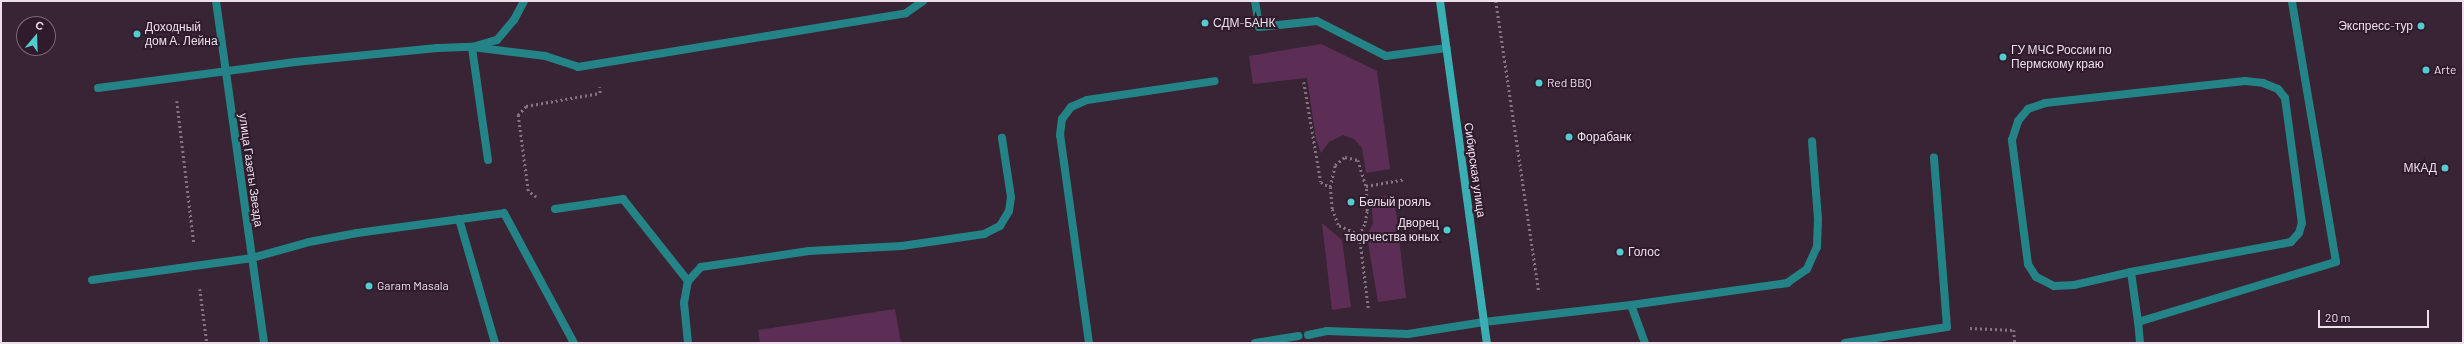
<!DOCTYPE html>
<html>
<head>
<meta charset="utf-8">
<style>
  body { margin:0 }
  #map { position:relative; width:2464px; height:344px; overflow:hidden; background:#392435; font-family:Barlow,sans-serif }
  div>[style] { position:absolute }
  .green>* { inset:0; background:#5d2e55 }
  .path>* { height:2.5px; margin-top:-1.25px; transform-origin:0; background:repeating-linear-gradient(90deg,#857382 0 2px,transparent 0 5px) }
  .lane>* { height:8px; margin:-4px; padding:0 4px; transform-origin:4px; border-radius:4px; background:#248386 }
  .street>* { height:8px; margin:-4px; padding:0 4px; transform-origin:4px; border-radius:4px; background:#248386 }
  .secondary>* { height:8px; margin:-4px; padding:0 4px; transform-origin:4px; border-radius:4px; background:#39afb3 }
  .dots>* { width:11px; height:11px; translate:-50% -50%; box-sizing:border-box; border:2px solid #2f1b2b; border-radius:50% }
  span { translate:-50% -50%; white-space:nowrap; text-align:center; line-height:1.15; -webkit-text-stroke:4px #2f1b2b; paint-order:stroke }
  .poi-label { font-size:12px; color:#eddfea }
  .left { translate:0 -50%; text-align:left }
  .right { translate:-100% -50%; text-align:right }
  .street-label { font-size:12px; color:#eddfea }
  .frame { position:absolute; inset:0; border:2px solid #eddfea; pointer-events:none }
  .north { position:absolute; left:16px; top:16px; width:40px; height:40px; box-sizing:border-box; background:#2f1b2b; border:1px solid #7b6977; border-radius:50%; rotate:19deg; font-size:11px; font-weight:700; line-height:16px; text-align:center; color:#eddfea }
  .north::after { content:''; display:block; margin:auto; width:14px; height:18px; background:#52ccd0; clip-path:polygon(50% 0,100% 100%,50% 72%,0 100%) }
  .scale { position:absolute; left:2318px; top:310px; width:111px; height:18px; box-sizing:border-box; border:2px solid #eddfea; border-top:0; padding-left:5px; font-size:12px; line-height:14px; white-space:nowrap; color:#eddfea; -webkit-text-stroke:3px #2f1b2b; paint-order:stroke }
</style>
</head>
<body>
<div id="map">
  <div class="green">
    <i style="clip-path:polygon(1321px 44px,1377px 71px,1390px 169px,1366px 173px,1362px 148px,1354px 139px,1343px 135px,1329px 142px,1321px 153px,1316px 139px,1307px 78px,1253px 84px,1249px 56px)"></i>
    <i style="clip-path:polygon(1394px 195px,1406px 298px,1378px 302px,1367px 236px,1373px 223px,1371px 198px)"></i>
    <i style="clip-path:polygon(1322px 223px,1342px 240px,1351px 307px,1332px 310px)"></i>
    <i style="clip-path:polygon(895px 309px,901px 343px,760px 343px,758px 330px)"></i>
  </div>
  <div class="path">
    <i style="left:1496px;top:1px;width:293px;rotate:81.6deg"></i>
    <i style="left:1304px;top:82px;width:101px;rotate:80.4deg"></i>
    <i style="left:1321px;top:182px;width:10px;rotate:29deg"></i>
    <i style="left:177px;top:101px;width:143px;rotate:83.2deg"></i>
    <i style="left:536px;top:197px;width:10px;rotate:-143deg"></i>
    <i style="left:528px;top:191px;width:77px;rotate:-97.5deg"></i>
    <i style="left:518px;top:115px;width:12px;rotate:-48deg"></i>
    <i style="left:526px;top:106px;width:75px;rotate:-10deg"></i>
    <i style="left:600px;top:93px;width:6px;rotate:-99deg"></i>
    <i style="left:1359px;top:235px;width:13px;rotate:-63deg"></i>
    <i style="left:1365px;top:223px;width:12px;rotate:-81deg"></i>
    <i style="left:1367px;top:211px;width:25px;rotate:-92deg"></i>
    <i style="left:200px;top:289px;width:54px;rotate:82.6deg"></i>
    <i style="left:1368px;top:308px;width:74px;rotate:-97deg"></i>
    <i style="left:1359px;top:235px;width:23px;rotate:-155deg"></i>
    <i style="left:1338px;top:225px;width:17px;rotate:-111deg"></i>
    <i style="left:1332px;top:209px;width:22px;rotate:-95deg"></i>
    <i style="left:1330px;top:187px;width:23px;rotate:-77deg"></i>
    <i style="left:1335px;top:165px;width:13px;rotate:-39deg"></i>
    <i style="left:1345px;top:157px;width:13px;rotate:13deg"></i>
    <i style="left:1358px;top:160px;width:27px;rotate:73deg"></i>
    <i style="left:1366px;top:186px;width:39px;rotate:-10deg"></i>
    <i style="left:1970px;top:328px;width:44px;rotate:2.6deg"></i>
    <i style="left:2014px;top:330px;width:13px;rotate:86deg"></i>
  </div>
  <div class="lane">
    <i style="left:1255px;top:1px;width:26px;rotate:81deg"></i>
    <i style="left:1259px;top:27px;width:58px;rotate:-5.9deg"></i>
    <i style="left:1317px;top:21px;width:77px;rotate:26.9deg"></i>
    <i style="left:1386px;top:56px;width:61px;rotate:-7.6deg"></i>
    <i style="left:98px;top:88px;width:199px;rotate:-7.5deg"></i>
    <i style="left:295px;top:62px;width:143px;rotate:-5.6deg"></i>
    <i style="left:437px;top:48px;width:35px;rotate:-2deg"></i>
    <i style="left:472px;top:47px;width:26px;rotate:-16deg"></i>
    <i style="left:497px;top:40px;width:26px;rotate:-50deg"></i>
    <i style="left:514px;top:20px;width:21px;rotate:-62deg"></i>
    <i style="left:488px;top:160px;width:114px;rotate:-98.1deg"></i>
    <i style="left:472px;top:47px;width:74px;rotate:7deg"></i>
    <i style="left:545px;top:56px;width:35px;rotate:18deg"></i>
    <i style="left:578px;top:67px;width:332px;rotate:-9.3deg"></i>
    <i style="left:906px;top:13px;width:21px;rotate:-35deg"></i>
    <i style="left:555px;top:209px;width:69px;rotate:-8.4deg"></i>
    <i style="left:623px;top:199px;width:105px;rotate:51.6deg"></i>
    <i style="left:459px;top:219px;width:129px;rotate:73.8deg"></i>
    <i style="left:2131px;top:272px;width:58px;rotate:167.2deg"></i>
    <i style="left:2074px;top:285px;width:20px;rotate:177deg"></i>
    <i style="left:2054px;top:286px;width:20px;rotate:-153deg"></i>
    <i style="left:2036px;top:277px;width:15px;rotate:-122deg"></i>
    <i style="left:2028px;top:264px;width:125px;rotate:-97.4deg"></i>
    <i style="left:2012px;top:140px;width:20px;rotate:-72deg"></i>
    <i style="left:2018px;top:121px;width:16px;rotate:-50deg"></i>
    <i style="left:2028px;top:109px;width:18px;rotate:-19deg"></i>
    <i style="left:2045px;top:103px;width:201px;rotate:-6.3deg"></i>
    <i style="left:2245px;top:81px;width:18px;rotate:6deg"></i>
    <i style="left:2263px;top:83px;width:16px;rotate:22deg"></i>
    <i style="left:2278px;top:89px;width:11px;rotate:52deg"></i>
    <i style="left:2285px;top:98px;width:126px;rotate:82.3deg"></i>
    <i style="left:2302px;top:223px;width:10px;rotate:107deg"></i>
    <i style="left:2299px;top:233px;width:12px;rotate:132deg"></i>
    <i style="left:2291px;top:242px;width:163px;rotate:169.4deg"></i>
    <i style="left:2131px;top:272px;width:50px;rotate:82deg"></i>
    <i style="left:92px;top:280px;width:162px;rotate:-7.8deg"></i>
    <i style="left:252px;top:258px;width:59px;rotate:-15.7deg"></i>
    <i style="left:309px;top:242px;width:49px;rotate:-10.6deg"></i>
    <i style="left:357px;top:233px;width:148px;rotate:-7.7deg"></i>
    <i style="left:504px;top:213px;width:148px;rotate:61.7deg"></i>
    <i style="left:1631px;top:305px;width:40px;rotate:69.8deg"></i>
    <i style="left:1308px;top:335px;width:19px;rotate:-12deg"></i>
    <i style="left:1327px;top:331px;width:81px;rotate:2.1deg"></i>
    <i style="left:1408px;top:334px;width:77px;rotate:-9deg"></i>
    <i style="left:1484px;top:322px;width:148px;rotate:-6.6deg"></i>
    <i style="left:1631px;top:305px;width:158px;rotate:-8deg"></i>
    <i style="left:1787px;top:283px;width:24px;rotate:-35deg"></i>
    <i style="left:1807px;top:269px;width:24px;rotate:-66deg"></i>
    <i style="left:1817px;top:247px;width:28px;rotate:-88deg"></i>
    <i style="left:1818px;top:219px;width:78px;rotate:-94.4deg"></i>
    <i style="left:688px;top:343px;width:40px;rotate:-95.7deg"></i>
    <i style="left:684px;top:303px;width:22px;rotate:-80deg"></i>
    <i style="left:688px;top:281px;width:19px;rotate:-47deg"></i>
    <i style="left:701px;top:267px;width:109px;rotate:-8.4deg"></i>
    <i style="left:809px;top:251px;width:93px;rotate:-3.1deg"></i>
    <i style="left:902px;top:246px;width:83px;rotate:-8.3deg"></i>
    <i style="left:984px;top:234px;width:18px;rotate:-27deg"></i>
    <i style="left:1000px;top:226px;width:17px;rotate:-59deg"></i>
    <i style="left:1009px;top:211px;width:14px;rotate:-82deg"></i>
    <i style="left:1011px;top:197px;width:60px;rotate:-98.7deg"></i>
    <i style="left:1089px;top:343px;width:210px;rotate:-97.9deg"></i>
    <i style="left:1060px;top:135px;width:16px;rotate:-83deg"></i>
    <i style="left:1062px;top:119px;width:15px;rotate:-53deg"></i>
    <i style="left:1071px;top:107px;width:17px;rotate:-24deg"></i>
    <i style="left:1087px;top:100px;width:129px;rotate:-8.4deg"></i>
    <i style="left:1255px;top:343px;width:44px;rotate:-9.2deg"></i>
    <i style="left:1845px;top:343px;width:103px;rotate:-8.9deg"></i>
    <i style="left:1947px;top:327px;width:170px;rotate:-94.4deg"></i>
    <i style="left:2140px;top:343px;width:21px;rotate:-95deg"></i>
    <i style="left:2138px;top:322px;width:207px;rotate:-16.9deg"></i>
    <i style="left:2336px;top:262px;width:265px;rotate:-99.6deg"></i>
  </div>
  <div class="street">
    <i style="left:216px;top:1px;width:345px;rotate:82deg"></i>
  </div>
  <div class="secondary">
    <i style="left:1440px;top:1px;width:345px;rotate:82.2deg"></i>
  </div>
  <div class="dots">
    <i style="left:1205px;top:23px;background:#52ccd0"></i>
    <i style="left:2421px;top:26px;background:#52ccd0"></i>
    <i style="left:137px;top:34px;background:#52ccd0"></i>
    <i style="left:2003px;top:57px;background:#52ccd0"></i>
    <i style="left:2426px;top:70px;background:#52ccd0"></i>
    <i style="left:1539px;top:83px;background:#52ccd0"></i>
    <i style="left:1569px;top:137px;background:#52ccd0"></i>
    <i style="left:2445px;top:168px;background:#52ccd0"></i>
    <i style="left:1351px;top:202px;background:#52ccd0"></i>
    <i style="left:1447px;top:230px;background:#52ccd0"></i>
    <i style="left:1620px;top:252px;background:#52ccd0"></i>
    <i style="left:369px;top:286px;background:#52ccd0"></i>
  </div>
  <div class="poi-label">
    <span class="left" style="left:1213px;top:23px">СДМ-БАНК</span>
    <span class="right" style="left:2413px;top:26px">Экспресс-тур</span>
    <span class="left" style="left:145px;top:34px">Доходный<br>дом А. Лейна</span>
    <span class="left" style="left:2011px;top:57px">ГУ МЧС России по<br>Пермскому краю</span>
    <span class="left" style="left:2434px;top:70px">Arte</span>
    <span class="left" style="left:1547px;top:83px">Red BBQ</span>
    <span class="left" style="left:1577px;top:137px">Форабанк</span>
    <span class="right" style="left:2437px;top:168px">МКАД</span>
    <span class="left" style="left:1359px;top:202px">Белый рояль</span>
    <span class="right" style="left:1439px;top:230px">Дворец<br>творчества юных</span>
    <span class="left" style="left:1628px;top:252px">Голос</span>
    <span class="left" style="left:377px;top:286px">Garam Masala</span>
  </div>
  <div class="street-label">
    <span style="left:251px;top:170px;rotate:82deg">улица Газеты Звезда</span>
    <span style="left:1475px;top:170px;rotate:82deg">Сибирская улица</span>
  </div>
  <div class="frame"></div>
  <div class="north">С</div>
  <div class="scale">20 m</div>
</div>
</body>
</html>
